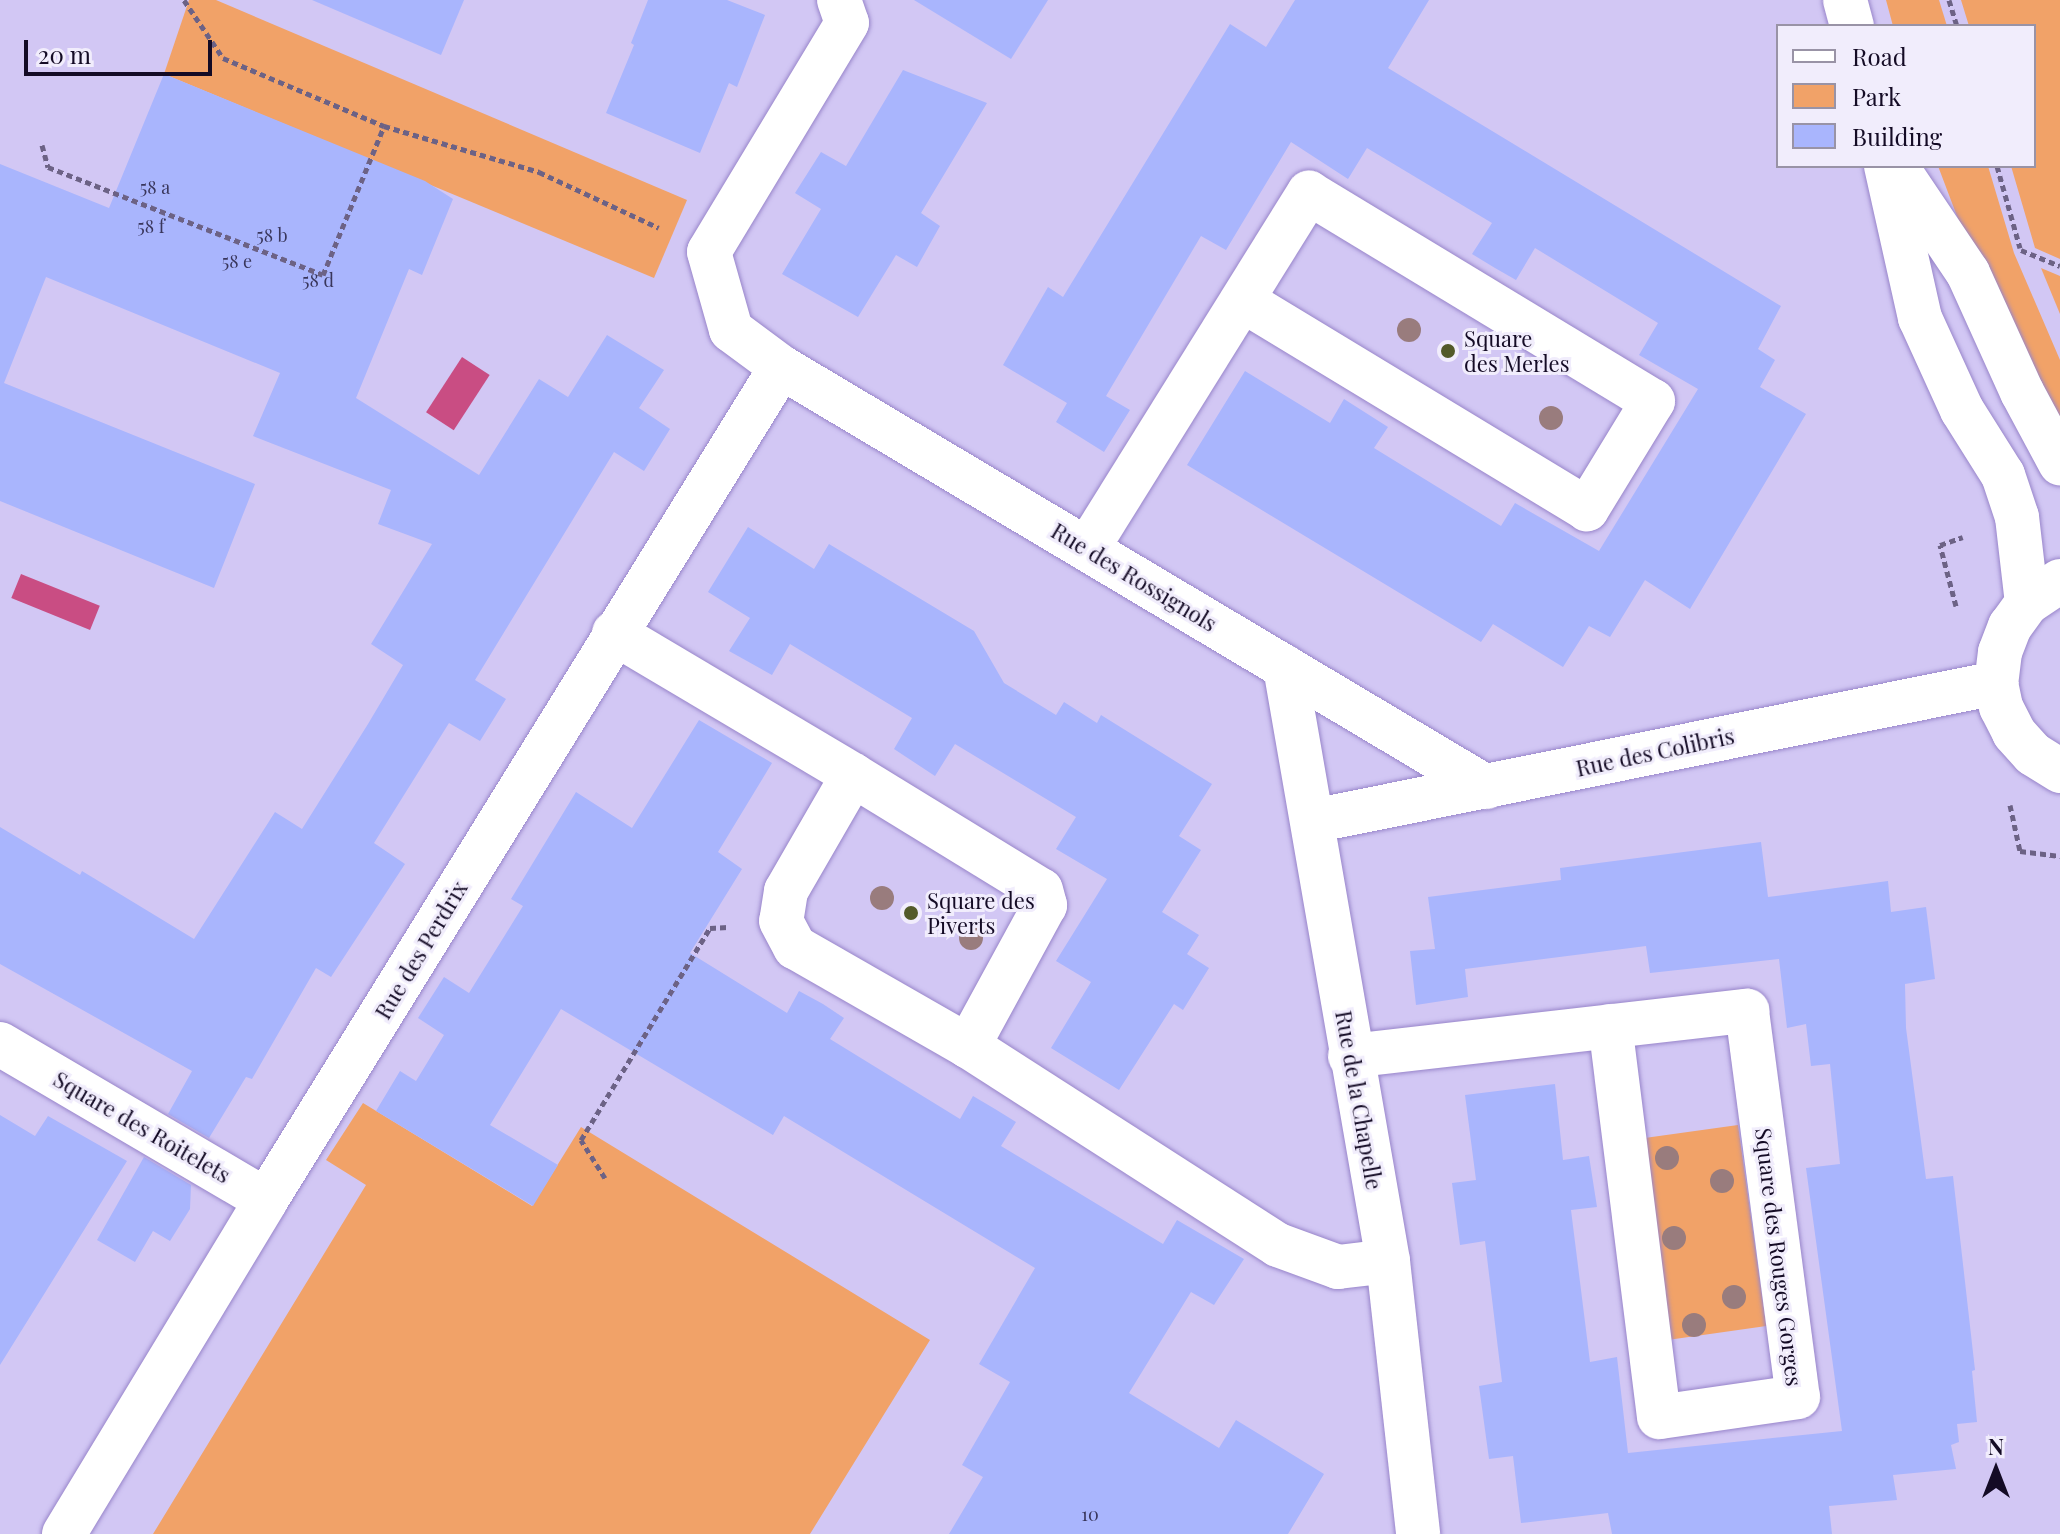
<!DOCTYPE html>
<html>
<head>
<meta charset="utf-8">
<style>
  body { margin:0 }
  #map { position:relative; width:2060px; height:1534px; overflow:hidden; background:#d2c7f4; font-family:"Playfair Display",serif }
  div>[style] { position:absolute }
  .green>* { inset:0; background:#f1a268; transform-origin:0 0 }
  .water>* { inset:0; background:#c94d83; transform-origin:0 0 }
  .building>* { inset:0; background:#a9b5fd }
  .path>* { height:5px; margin-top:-2.5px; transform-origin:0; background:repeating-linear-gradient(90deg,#6c6285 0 6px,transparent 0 10px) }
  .roads { filter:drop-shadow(0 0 2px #9885ca) drop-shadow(0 0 2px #9885ca) }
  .minor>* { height:44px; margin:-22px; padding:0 22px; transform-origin:22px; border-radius:22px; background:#fff }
  .tertiary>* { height:44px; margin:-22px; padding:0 22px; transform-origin:22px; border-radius:22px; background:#fff }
  .trees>* { width:24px; height:24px; margin:-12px; border-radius:50%; background:#997c7d }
  .dots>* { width:22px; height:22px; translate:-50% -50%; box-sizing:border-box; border:4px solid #f1edfc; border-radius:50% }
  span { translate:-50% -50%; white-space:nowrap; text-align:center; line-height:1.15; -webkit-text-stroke:6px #f1edfc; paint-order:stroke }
  .number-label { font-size:18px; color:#39365b }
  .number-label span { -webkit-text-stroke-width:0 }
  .poi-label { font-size:22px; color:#140b25 }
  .left { translate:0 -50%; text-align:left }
  .street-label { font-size:22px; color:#140b25 }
  .legend { position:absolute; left:1776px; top:24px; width:260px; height:144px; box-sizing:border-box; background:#f1edfc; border:2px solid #9993a6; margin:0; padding:10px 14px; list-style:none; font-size:24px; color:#140b25 }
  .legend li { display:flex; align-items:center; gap:16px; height:40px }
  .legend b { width:40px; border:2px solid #9993a6 }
  .north { position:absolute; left:1956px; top:1430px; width:80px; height:80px; -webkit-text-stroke:6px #f1edfc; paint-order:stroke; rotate:0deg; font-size:22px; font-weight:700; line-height:32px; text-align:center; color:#140b25 }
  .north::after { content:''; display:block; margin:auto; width:28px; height:36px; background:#140b25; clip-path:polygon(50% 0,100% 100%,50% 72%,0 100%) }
  .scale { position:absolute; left:24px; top:40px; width:188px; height:36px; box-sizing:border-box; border:4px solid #140b25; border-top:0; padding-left:10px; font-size:24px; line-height:28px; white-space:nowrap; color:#140b25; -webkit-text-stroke:6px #f1edfc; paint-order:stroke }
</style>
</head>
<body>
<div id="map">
  <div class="green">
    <i style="clip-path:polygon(189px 0,216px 0,687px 200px,654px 278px,164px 74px)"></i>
    <i style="clip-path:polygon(1886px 0,1939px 0,1947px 26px,1893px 26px)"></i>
    <i style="clip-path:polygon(1961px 0,2060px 0,2060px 259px,2035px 248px,2011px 166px,2034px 166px,2034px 26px,1969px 26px)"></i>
    <i style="clip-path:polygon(1938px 166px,1988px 166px,2014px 253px,2060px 360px,2060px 443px,1980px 277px)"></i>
    <i style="clip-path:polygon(2041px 268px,2060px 276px,2060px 314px)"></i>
    <i style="clip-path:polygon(363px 1103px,532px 1206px,581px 1127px,930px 1340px,810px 1534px,153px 1534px,366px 1185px,326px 1160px)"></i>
    <i style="left:1738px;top:1125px;width:203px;height:96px;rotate:82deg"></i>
  </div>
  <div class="water">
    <i style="left:462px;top:357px;width:33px;height:66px;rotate:33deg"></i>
    <i style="left:21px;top:574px;width:85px;height:26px;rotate:22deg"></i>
  </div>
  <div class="building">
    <i style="clip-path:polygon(312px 0,464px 0,441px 55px)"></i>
    <i style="clip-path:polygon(648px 0,727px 0,765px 15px,737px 87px,729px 83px,700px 153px,606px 113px,634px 45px,631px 43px)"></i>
    <i style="clip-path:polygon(914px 0,1048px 0,1011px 59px)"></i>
    <i style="clip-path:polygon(1295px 0,1429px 0,1388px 68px,1781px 306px,1758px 349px,1775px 360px,1760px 387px,1806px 414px,1690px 609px,1645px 580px,1610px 637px,1589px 626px,1563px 667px,1493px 624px,1481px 642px,1187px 465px,1245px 371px,1330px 423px,1344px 399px,1388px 427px,1374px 448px,1501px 526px,1515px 503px,1599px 551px,1698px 389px,1639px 355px,1658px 323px,1535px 248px,1516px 280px,1495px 268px,1472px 254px,1492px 223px,1367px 148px,1348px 179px,1291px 142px,1226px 250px,1201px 236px,1106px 396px,1130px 410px,1104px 452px,1056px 422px,1067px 403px,1003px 365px,1048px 287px,1063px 297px,1230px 24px,1266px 47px)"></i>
    <i style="clip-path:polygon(903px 70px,987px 103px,921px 213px,940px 226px,917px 267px,896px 255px,858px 317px,782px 274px,821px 209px,795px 193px,821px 152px,846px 166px)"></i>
    <i style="clip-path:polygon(164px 74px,425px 181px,453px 199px,422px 275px,409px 269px,356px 398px,479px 475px,539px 379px,568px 397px,607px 335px,664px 370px,639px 408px,670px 429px,644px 471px,614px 452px,475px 680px,506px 699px,480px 741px,449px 723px,374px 843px,405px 864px,331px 977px,316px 968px,252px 1079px,246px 1077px,209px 1138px,168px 1114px,192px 1071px,0 964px,0 827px,80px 875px,82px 871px,194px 939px,275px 812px,302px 829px,368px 724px,403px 665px,371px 644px,432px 544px,378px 524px,391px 490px,253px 436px,280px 373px,46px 277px,4px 383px,255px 484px,214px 588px,0 501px,0 164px,109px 208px)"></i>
    <i style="clip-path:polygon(748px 527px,814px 569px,829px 544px,974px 631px,1004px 683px,1056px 715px,1064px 702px,1097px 723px,1101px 715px,1212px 784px,1179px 836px,1201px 850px,1162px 912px,1199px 935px,1187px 954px,1209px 968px,1183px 1010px,1174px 1004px,1119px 1090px,1051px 1048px,1091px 982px,1056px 961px,1107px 879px,1056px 849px,1076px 817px,955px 744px,935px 776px,894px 749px,912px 718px,790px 644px,772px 675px,729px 651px,750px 618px,708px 592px)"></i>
    <i style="clip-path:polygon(699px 720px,772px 763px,718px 852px,742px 869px,690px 953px,787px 1013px,799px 991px,823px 1004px,844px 1018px,830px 1039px,960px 1119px,973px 1096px,995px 1109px,1016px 1122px,1001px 1146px,1163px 1244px,1177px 1220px,1244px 1259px,1214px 1305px,1191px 1292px,1129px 1393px,1219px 1448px,1236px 1420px,1324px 1474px,1288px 1534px,949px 1534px,983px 1477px,962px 1465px,1010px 1382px,979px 1364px,1035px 1268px,784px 1116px,773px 1135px,561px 1009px,490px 1125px,558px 1165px,533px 1206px,376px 1111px,400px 1071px,416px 1081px,444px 1035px,418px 1018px,444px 977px,469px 993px,523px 906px,511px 899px,576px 792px,632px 828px)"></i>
    <i style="clip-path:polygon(1761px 842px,1768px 897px,1888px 881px,1891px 912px,1926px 907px,1935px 979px,1905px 984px,1906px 1028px,1926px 1179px,1953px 1176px,1975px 1370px,1972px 1371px,1977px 1422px,1957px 1424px,1959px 1442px,1951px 1445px,1956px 1469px,1893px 1475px,1897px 1500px,1829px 1506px,1832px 1534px,1612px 1534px,1608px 1513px,1521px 1523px,1513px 1456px,1489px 1459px,1479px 1386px,1502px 1382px,1485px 1241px,1460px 1245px,1452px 1183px,1476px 1180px,1465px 1095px,1555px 1084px,1563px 1160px,1589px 1156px,1597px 1207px,1571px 1210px,1590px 1362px,1617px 1357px,1628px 1453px,1842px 1431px,1806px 1168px,1840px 1164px,1830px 1064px,1811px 1066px,1806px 1024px,1787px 1028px,1779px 959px,1650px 973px,1646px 946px,1465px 969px,1468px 997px,1416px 1005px,1410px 951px,1435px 949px,1428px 897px,1561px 880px,1560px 868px)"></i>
    <i style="clip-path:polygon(0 1115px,35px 1136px,48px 1116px,127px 1161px,0 1365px)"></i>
    <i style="clip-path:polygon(144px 1157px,191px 1185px,190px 1209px,170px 1241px,153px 1231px,135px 1262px,97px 1240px)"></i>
  </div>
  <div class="path">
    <i style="left:184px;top:0;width:70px;rotate:56.1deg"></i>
    <i style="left:223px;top:58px;width:175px;rotate:22.9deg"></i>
    <i style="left:384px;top:126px;width:162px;rotate:16.5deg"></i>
    <i style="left:539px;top:172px;width:132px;rotate:25deg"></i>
    <i style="left:1949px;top:0;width:27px;rotate:73deg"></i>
    <i style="left:42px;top:145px;width:23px;rotate:75deg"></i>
    <i style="left:48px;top:167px;width:295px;rotate:21.4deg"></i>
    <i style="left:323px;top:275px;width:161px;rotate:-67.7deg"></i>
    <i style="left:1997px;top:166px;width:85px;rotate:74.3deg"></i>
    <i style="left:2021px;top:250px;width:42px;rotate:22.3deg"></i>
    <i style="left:1956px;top:606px;width:63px;rotate:-104.7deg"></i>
    <i style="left:1940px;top:545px;width:24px;rotate:-19deg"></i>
    <i style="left:2010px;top:805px;width:47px;rotate:77.7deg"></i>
    <i style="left:2020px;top:851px;width:40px;rotate:7.1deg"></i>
    <i style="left:605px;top:1178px;width:45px;rotate:-122.3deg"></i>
    <i style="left:581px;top:1140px;width:248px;rotate:-58.7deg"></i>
    <i style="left:710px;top:928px;width:18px;rotate:-3deg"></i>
  </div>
  <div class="roads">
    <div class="minor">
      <i style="left:839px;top:0;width:24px;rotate:71deg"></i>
      <i style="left:847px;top:23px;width:267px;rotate:121.1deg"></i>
      <i style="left:709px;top:252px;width:81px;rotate:74.2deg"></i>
      <i style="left:731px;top:330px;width:62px;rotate:36.5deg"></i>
      <i style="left:781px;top:367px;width:821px;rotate:30.78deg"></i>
      <i style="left:1087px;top:549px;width:420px;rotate:-58.1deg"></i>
      <i style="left:1309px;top:193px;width:402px;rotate:31.2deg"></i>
      <i style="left:1653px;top:401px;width:127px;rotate:121.4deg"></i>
      <i style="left:1587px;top:509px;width:401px;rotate:-148.8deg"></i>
      <i style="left:614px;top:633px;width:278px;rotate:30.7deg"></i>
      <i style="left:853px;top:775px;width:134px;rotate:120deg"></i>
      <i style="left:786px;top:891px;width:30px;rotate:99deg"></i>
      <i style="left:781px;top:921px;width:30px;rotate:62deg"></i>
      <i style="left:795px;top:947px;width:199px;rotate:29.8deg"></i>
      <i style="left:968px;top:1046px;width:368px;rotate:32.7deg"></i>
      <i style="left:1278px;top:1245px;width:64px;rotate:20.1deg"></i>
      <i style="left:1338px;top:1267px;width:50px;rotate:-6.8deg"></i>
      <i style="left:1285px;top:667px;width:603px;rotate:80.16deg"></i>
      <i style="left:1388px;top:1261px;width:275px;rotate:83.7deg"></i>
      <i style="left:853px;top:775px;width:220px;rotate:31.5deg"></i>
      <i style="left:1041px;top:890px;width:16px;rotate:75deg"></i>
      <i style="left:1045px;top:905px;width:161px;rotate:118.6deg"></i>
      <i style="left:1313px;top:821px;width:697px;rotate:-11.42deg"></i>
      <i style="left:0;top:1044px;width:308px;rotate:30.4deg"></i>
      <i style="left:1350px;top:1056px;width:400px;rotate:-6.5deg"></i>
      <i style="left:1747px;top:1011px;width:389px;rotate:82.5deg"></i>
      <i style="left:1798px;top:1397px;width:140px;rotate:171.8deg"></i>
      <i style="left:1659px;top:1417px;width:394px;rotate:-97.1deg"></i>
      <i style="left:64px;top:1534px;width:390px;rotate:-58.8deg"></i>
      <i style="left:266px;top:1200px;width:979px;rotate:-58.27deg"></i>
    </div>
    <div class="tertiary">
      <i style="left:1845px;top:0;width:27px;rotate:75deg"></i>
      <i style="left:1886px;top:166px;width:156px;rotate:77.4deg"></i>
      <i style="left:1920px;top:318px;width:101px;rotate:65.5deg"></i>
      <i style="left:1962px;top:410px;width:77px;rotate:57.8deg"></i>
      <i style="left:2003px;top:475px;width:44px;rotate:71.6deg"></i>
      <i style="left:2017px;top:517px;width:87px;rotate:83.4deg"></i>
      <i style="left:1896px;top:166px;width:129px;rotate:56.1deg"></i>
      <i style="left:1968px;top:273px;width:131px;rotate:65.6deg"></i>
      <i style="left:2022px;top:392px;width:81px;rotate:61.8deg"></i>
      <i style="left:2060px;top:581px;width:40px;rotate:146deg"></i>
      <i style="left:2027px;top:603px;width:29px;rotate:126deg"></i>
      <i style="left:2010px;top:626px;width:28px;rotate:111deg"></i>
      <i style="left:2000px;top:652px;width:31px;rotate:97deg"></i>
      <i style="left:1996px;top:683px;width:25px;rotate:78deg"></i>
      <i style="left:2001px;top:707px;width:29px;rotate:63deg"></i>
      <i style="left:2014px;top:733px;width:28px;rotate:48deg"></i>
      <i style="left:2033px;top:754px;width:32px;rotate:32deg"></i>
    </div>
  </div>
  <div class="trees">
    <i style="left:1409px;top:330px"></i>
    <i style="left:1551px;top:418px"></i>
    <i style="left:882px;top:898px"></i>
    <i style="left:971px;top:938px"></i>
    <i style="left:1667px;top:1158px"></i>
    <i style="left:1722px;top:1181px"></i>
    <i style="left:1674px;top:1238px"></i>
    <i style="left:1734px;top:1297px"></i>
    <i style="left:1694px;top:1325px"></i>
  </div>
  <div class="dots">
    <i style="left:1448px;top:351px;background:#535a29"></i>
    <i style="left:911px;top:913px;background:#535a29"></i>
  </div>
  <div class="number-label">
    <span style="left:155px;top:187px">58 a</span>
    <span style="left:151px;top:226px">58 f</span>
    <span style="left:272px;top:235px">58 b</span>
    <span style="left:237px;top:261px">58 e</span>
    <span style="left:318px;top:280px">58 d</span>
    <span style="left:1090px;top:1514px">10</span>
  </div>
  <div class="poi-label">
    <span class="left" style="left:1464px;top:351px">Square<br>des Merles</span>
    <span class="left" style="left:927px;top:913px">Square des<br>Piverts</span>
  </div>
  <div class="street-label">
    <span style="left:1134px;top:577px;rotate:31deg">Rue des Rossignols</span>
    <span style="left:1655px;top:752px;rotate:-12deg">Rue des Colibris</span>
    <span style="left:421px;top:950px;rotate:-59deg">Rue des Perdrix</span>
    <span style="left:1359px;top:1100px;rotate:80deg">Rue de la Chapelle</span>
    <span style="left:142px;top:1127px;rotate:30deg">Square des Roitelets</span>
    <span style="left:1779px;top:1257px;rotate:83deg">Square des Rouges Gorges</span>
  </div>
  <ul class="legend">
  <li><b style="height:10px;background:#fff"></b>Road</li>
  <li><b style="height:22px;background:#f1a268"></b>Park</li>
  <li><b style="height:22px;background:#a9b5fd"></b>Building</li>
  </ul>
  <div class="north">N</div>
  <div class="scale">20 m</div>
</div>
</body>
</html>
